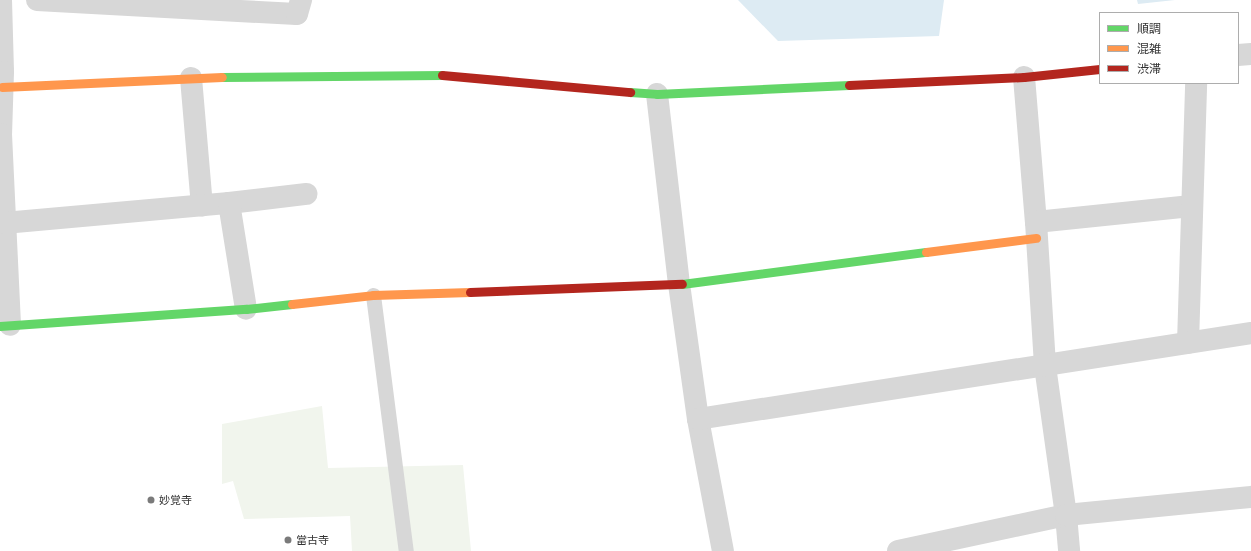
<!DOCTYPE html>
<html>
<head>
<meta charset="utf-8">
<style>
  body { margin:0 }
  #map { position:relative; width:1251px; height:551px; overflow:hidden; background:#fff; font-family:"Archivo Narrow","Noto Sans JP",sans-serif }
  div>[style] { position:absolute }
  .green>* { inset:0; background:#f1f5ed }
  .water>* { inset:0; background:#ddebf3 }
  .lane>* { height:15px; margin:-7.5px; padding:0 7.5px; transform-origin:7.5px; border-radius:7.5px; background:#d7d7d7 }
  .street>* { height:22px; margin:-11px; padding:0 11px; transform-origin:11px; border-radius:11px; background:#d7d7d7 }
  .fast>* { height:9px; margin:-4.5px; padding:0 4.5px; transform-origin:4.5px; border-radius:4.5px; background:#63d668 }
  .slow>* { height:9px; margin:-4.5px; padding:0 4.5px; transform-origin:4.5px; border-radius:4.5px; background:#ff974d }
  .jam>* { height:9px; margin:-4.5px; padding:0 4.5px; transform-origin:4.5px; border-radius:4.5px; background:#b3261e }
  .dots>* { width:11px; height:11px; translate:-50% -50%; box-sizing:border-box; border:2px solid #fff; border-radius:50% }
  span { translate:-50% -50%; white-space:nowrap; text-align:center; line-height:1.15; -webkit-text-stroke:4px #fff; paint-order:stroke }
  .poi-label { font-size:11px; color:#333 }
  .left { translate:0 -50%; text-align:left }
  .legend { position:absolute; left:1099px; top:12px; width:140px; height:72px; box-sizing:border-box; background:#fff; border:1px solid #adadad; margin:0; padding:5px 7px; list-style:none; font-size:12px; color:#333 }
  .legend li { display:flex; align-items:center; gap:8px; height:20px }
  .legend b { width:20px; border:1px solid #adadad }
</style>
</head>
<body>
<div id="map">
  <div class="green">
    <i style="clip-path:polygon(322px 406px,328px 468px,463px 465px,471px 551px,352px 551px,350px 516px,244px 519px,233px 481px,222px 484px,222px 424px)"></i>
  </div>
  <div class="water">
    <i style="clip-path:polygon(738px 0,944px 0,939px 36px,778px 41px)"></i>
    <i style="clip-path:polygon(1137px 0,1175px 0,1138px 4px)"></i>
  </div>
  <div class="lane">
    <i style="left:373px;top:295px;width:258px;rotate:82.7deg"></i>
  </div>
  <div class="street">
    <i style="left:1px;top:0;width:72px;rotate:88.4deg"></i>
    <i style="left:3px;top:72px;width:62px;rotate:91.8deg"></i>
    <i style="left:1px;top:134px;width:191px;rotate:87.3deg"></i>
    <i style="left:37px;top:0;width:260px;rotate:3.1deg"></i>
    <i style="left:297px;top:14px;width:15px;rotate:-74deg"></i>
    <i style="left:1238px;top:55px;width:13px;rotate:-4deg"></i>
    <i style="left:1024px;top:77px;width:145px;rotate:85.3deg"></i>
    <i style="left:1036px;top:222px;width:144px;rotate:86.4deg"></i>
    <i style="left:1045px;top:366px;width:150px;rotate:82deg"></i>
    <i style="left:1066px;top:515px;width:36px;rotate:85deg"></i>
    <i style="left:191px;top:78px;width:128px;rotate:85.1deg"></i>
    <i style="left:657px;top:94px;width:191px;rotate:83.4deg"></i>
    <i style="left:679px;top:284px;width:136px;rotate:82deg"></i>
    <i style="left:698px;top:419px;width:134px;rotate:79.3deg"></i>
    <i style="left:229px;top:203px;width:78px;rotate:-6.7deg"></i>
    <i style="left:1036px;top:222px;width:156px;rotate:-5.9deg"></i>
    <i style="left:4px;top:223px;width:226px;rotate:-5.1deg"></i>
    <i style="left:229px;top:203px;width:107px;rotate:80.9deg"></i>
    <i style="left:1188px;top:343px;width:260px;rotate:-88.2deg"></i>
    <i style="left:698px;top:419px;width:560px;rotate:-8.84deg"></i>
    <i style="left:898px;top:551px;width:172px;rotate:-12.1deg"></i>
    <i style="left:1066px;top:515px;width:186px;rotate:-5.6deg"></i>
  </div>
  <div class="fast">
    <i style="left:222px;top:77px;width:220px;rotate:-0.5deg"></i>
    <i style="left:630px;top:92px;width:27px;rotate:4deg"></i>
    <i style="left:657px;top:94px;width:192px;rotate:-2.7deg"></i>
    <i style="left:682px;top:284px;width:246px;rotate:-7.5deg"></i>
    <i style="left:0;top:326px;width:247px;rotate:-4deg"></i>
    <i style="left:246px;top:309px;width:46px;rotate:-6.2deg"></i>
  </div>
  <div class="slow">
    <i style="left:2px;top:87px;width:220px;rotate:-2.6deg"></i>
    <i style="left:926px;top:252px;width:111px;rotate:-7.3deg"></i>
    <i style="left:292px;top:304px;width:81px;rotate:-6.3deg"></i>
    <i style="left:373px;top:295px;width:97px;rotate:-1.8deg"></i>
  </div>
  <div class="jam">
    <i style="left:442px;top:75px;width:189px;rotate:5.2deg"></i>
    <i style="left:849px;top:85px;width:175px;rotate:-2.6deg"></i>
    <i style="left:1024px;top:77px;width:76px;rotate:-6deg"></i>
    <i style="left:470px;top:292px;width:212px;rotate:-2.2deg"></i>
  </div>
  <div class="dots">
    <i style="left:151px;top:500px;background:#7a7a7a"></i>
    <i style="left:288px;top:540px;background:#7a7a7a"></i>
  </div>
  <div class="poi-label">
    <span class="left" style="left:159px;top:500px">妙覚寺</span>
    <span class="left" style="left:296px;top:540px">當古寺</span>
  </div>
  <ul class="legend">
  <li><b style="height:5px;background:#63d668"></b>順調</li>
  <li><b style="height:5px;background:#ff974d"></b>混雑</li>
  <li><b style="height:5px;background:#b3261e"></b>渋滞</li>
  </ul>
</div>
</body>
</html>
